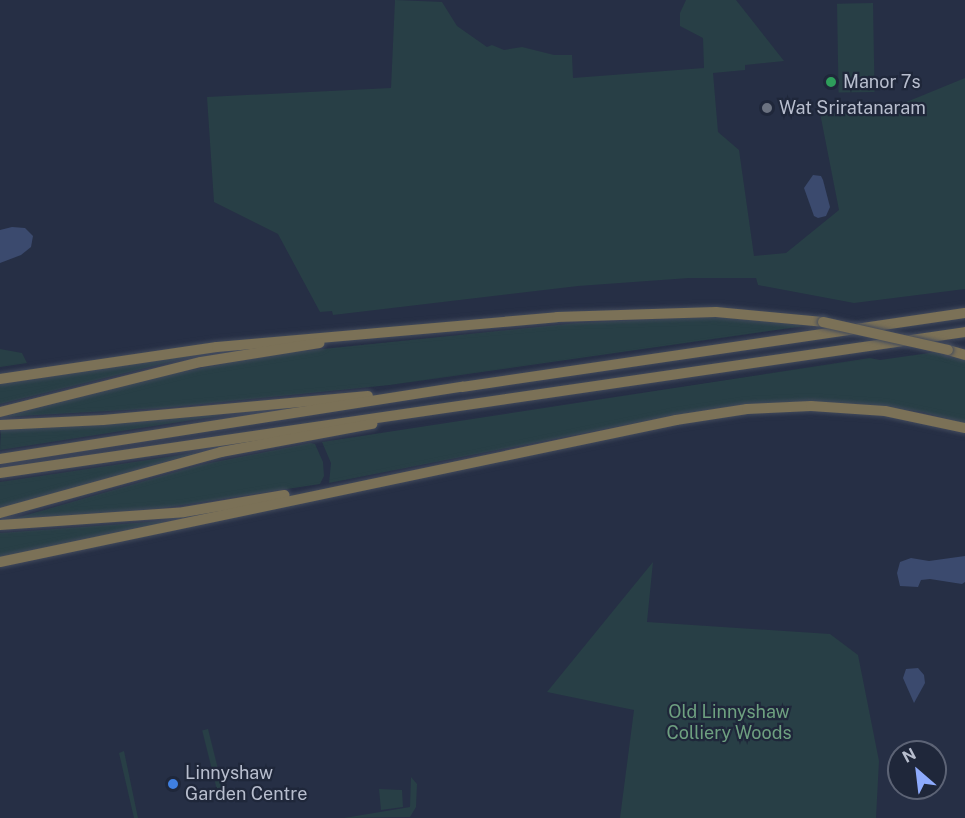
<!DOCTYPE html>
<html>
<head>
<meta charset="utf-8">
<style>
  body { margin:0 }
  #map { position:relative; width:965px; height:818px; overflow:hidden; background:#262f45; font-family:"Public Sans",sans-serif }
  div>[style] { position:absolute }
  .green>* { inset:0; background:#283f46; transform-origin:0 0 }
  .water>* { inset:0; background:#3b4a6e }
  .roads { filter:drop-shadow(0 0 2px #424a5c) drop-shadow(0 0 2px #424a5c) }
  .highway>* { height:10px; margin:-5px; padding:0 5px; transform-origin:5px; border-radius:5px; background:#7b7157 }
  .bridges { filter:drop-shadow(0 0 2px #424a5c) drop-shadow(0 0 2px #424a5c) }
  .highway-bridge>* { height:10px; margin:-5px; padding:0 5px; transform-origin:5px; border-radius:5px; background:#7b7157 }
  .dots>* { width:16px; height:16px; translate:-50% -50%; box-sizing:border-box; border:3px solid #1f273a; border-radius:50% }
  span { translate:-50% -50%; white-space:nowrap; text-align:center; line-height:1.15; -webkit-text-stroke:4.5px #1f273a; paint-order:stroke }
  .poi-label { font-size:18px; color:#b8bece }
  .left { translate:0 -50%; text-align:left }
  .park-label { font-size:18px; color:#6ea080 }
  .north { position:absolute; left:887px; top:740px; width:60px; height:60px; box-sizing:border-box; background:#1f273a; border:2px solid #5c6375; border-radius:50%; rotate:332deg; font-size:16px; font-weight:700; line-height:24px; text-align:center; color:#b8bece }
  .north::after { content:''; display:block; margin:auto; width:21px; height:27px; background:#8eabfd; clip-path:polygon(50% 0,100% 100%,50% 72%,0 100%) }
</style>
</head>
<body>
<div id="map">
  <div class="green">
    <i style="clip-path:polygon(395px 0,442px 2px,457px 26px,487px 47px,492px 45px,504px 50px,522px 47px,554px 55px,572px 55px,573px 78px,704px 68px,703px 38px,680px 26px,680px 13px,686px 0,736px 0,784px 61px,745px 65px,745px 70px,713px 73px,718px 132px,739px 150px,754px 256px,786px 253px,839px 210px,820px 113px,882px 112px,965px 78px,965px 289px,854px 303px,758px 285px,756px 278px,689px 278px,578px 286px,333px 315px,332px 311px,320px 312px,278px 234px,214px 202px,207px 97px,391px 88px)"></i>
    <i style="left:873px;top:3px;width:89px;height:36px;rotate:89deg"></i>
    <i style="clip-path:polygon(707px 317px,761px 319px,805px 326px,390px 385px,163px 408px,2px 417px,176px 373px,274px 354px,577px 323px)"></i>
    <i style="clip-path:polygon(0 349px,22px 353px,27px 363px,0 367px)"></i>
    <i style="clip-path:polygon(936px 352px,965px 360px,965px 424px,923px 412px,861px 404px,784px 402px,656px 419px,329px 483px,331px 463px,322px 442px,870px 358px,880px 360px)"></i>
    <i style="clip-path:polygon(202px 354px,0 404px,0 384px)"></i>
    <i style="clip-path:polygon(217px 415px,218px 416px,0 450px,1px 430px)"></i>
    <i style="clip-path:polygon(310px 443px,315px 444px,323px 462px,324px 476px,320px 484px,156px 509px,13px 519px,200px 465px)"></i>
    <i style="clip-path:polygon(201px 452px,9px 506px,0 507px,0 482px)"></i>
    <i style="clip-path:polygon(162px 521px,163px 523px,0 558px,0 533px)"></i>
    <i style="clip-path:polygon(653px 562px,647px 622px,830px 634px,858px 655px,879px 761px,876px 818px,620px 818px,634px 710px,547px 692px)"></i>
    <i style="left:208px;top:729px;width:67px;height:6px;rotate:76deg"></i>
    <i style="clip-path:polygon(124px 751px,138px 818px,134px 818px,119px 753px)"></i>
    <i style="clip-path:polygon(411px 777px,417px 784px,416px 807px,410px 817px,344px 818px,410px 807px)"></i>
    <i style="clip-path:polygon(379px 789px,402px 790px,403px 807px,381px 810px)"></i>
  </div>
  <div class="water">
    <i style="clip-path:polygon(813px 175px,821px 176px,823px 180px,830px 207px,826px 216px,818px 218px,814px 216px,804px 188px)"></i>
    <i style="clip-path:polygon(12px 227px,25px 228px,33px 236px,31px 247px,21px 255px,0 263px,0 230px)"></i>
    <i style="clip-path:polygon(965px 556px,965px 582px,962px 584px,930px 579px,921px 580px,918px 587px,900px 586px,897px 573px,900px 562px,911px 558px,929px 561px)"></i>
    <i style="clip-path:polygon(918px 668px,924px 675px,925px 683px,914px 703px,903px 678px,906px 669px)"></i>
  </div>
  <div class="roads">
    <div class="highway">
      <i style="left:948px;top:350px;width:18px;rotate:16deg"></i>
      <i style="left:0;top:379px;width:219px;rotate:-8.4deg"></i>
      <i style="left:217px;top:347px;width:341px;rotate:-5deg"></i>
      <i style="left:557px;top:317px;width:159px;rotate:-1.8deg"></i>
      <i style="left:716px;top:312px;width:107px;rotate:5.3deg"></i>
      <i style="left:0;top:412px;width:207px;rotate:-14deg"></i>
      <i style="left:201px;top:362px;width:120px;rotate:-9.1deg"></i>
      <i style="left:0;top:425px;width:103px;rotate:-2.8deg"></i>
      <i style="left:103px;top:420px;width:266px;rotate:-5.2deg"></i>
      <i style="left:0;top:459px;width:468px;rotate:-8.9deg"></i>
      <i style="left:462px;top:387px;width:508px;rotate:-8.37deg"></i>
      <i style="left:0;top:473px;width:975px;rotate:-8.31deg"></i>
      <i style="left:0;top:513px;width:229px;rotate:-15.4deg"></i>
      <i style="left:221px;top:452px;width:154px;rotate:-10.5deg"></i>
      <i style="left:0;top:525px;width:184px;rotate:-4deg"></i>
      <i style="left:184px;top:512px;width:102px;rotate:-9.6deg"></i>
      <i style="left:0;top:562px;width:691px;rotate:-11.86deg"></i>
      <i style="left:676px;top:420px;width:72px;rotate:-8.8deg"></i>
      <i style="left:747px;top:409px;width:64px;rotate:-2.7deg"></i>
      <i style="left:811px;top:406px;width:74px;rotate:3.9deg"></i>
      <i style="left:885px;top:411px;width:82px;rotate:12deg"></i>
    </div>
  </div>
  <div class="bridges">
    <div class="highway-bridge">
      <i style="left:823px;top:322px;width:128px;rotate:12.6deg"></i>
    </div>
  </div>
  <div class="dots">
    <i style="left:831px;top:82px;background:#2e9e5b"></i>
    <i style="left:767px;top:108px;background:#6b7280"></i>
    <i style="left:173px;top:784px;background:#3f7fe0"></i>
  </div>
  <div class="poi-label">
    <span class="left" style="left:843px;top:82px">Manor 7s</span>
    <span class="left" style="left:779px;top:108px">Wat Sriratanaram</span>
    <span class="left" style="left:185px;top:784px">Linnyshaw<br>Garden Centre</span>
  </div>
  <div class="park-label">
    <span style="left:729px;top:723px">Old Linnyshaw<br>Colliery Woods</span>
  </div>
  <div class="north">N</div>
</div>
</body>
</html>
